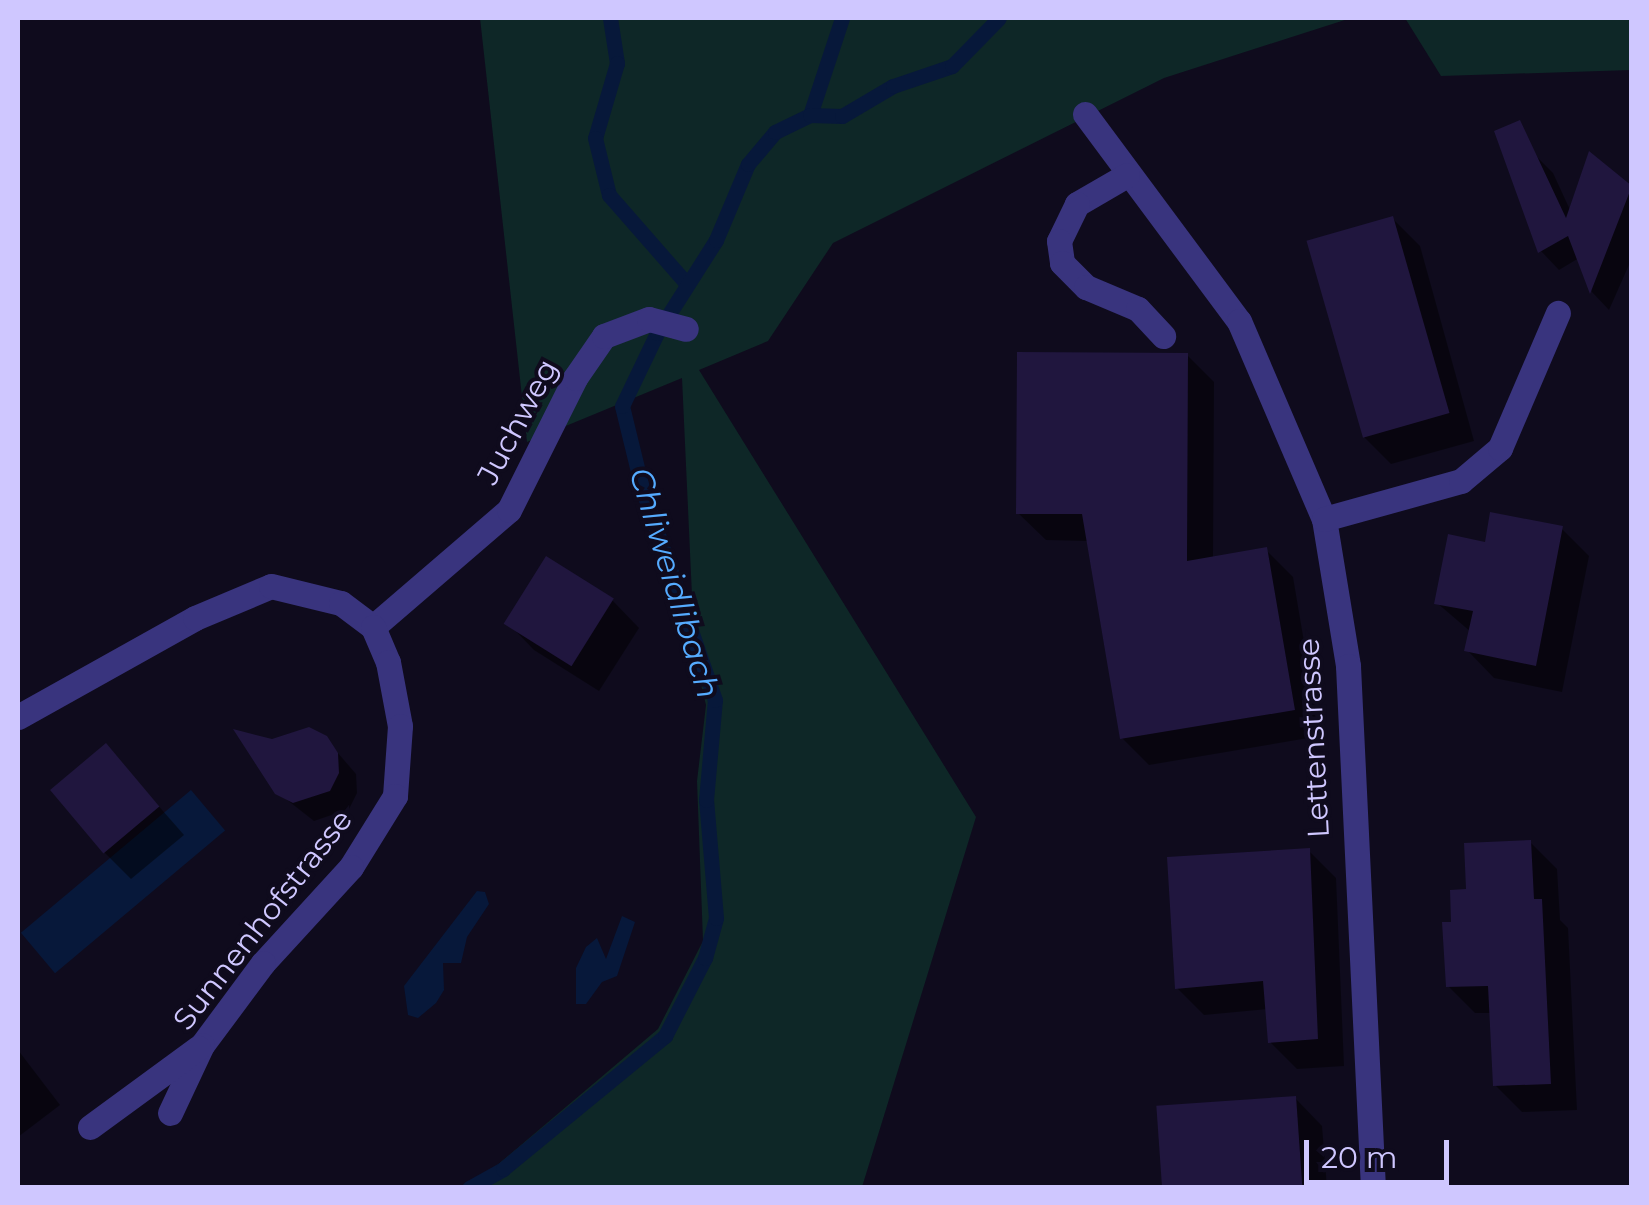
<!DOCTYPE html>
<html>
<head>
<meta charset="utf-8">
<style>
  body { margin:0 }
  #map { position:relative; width:1649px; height:1205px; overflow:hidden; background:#0f0b1d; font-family:Montserrat,sans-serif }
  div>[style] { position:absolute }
  .green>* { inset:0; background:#0e2727 }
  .water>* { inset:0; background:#07183a; transform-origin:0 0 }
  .shadow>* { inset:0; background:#0007 }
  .stream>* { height:15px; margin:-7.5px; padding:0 7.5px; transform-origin:7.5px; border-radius:7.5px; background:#07183a }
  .building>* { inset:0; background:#20163e; transform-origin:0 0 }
  .minor>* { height:25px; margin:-12.5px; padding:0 12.5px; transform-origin:12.5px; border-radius:12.5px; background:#39347e }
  span { translate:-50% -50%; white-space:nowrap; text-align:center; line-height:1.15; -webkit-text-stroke:8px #0f0b1d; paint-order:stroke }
  .street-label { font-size:30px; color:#cfc7ff }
  .water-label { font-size:32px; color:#55abff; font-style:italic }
  .frame { position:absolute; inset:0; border:20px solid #cfc7ff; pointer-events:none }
  .scale { position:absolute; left:1304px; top:1140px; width:145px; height:45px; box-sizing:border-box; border:5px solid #cfc7ff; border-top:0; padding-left:12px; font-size:30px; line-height:35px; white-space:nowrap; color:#cfc7ff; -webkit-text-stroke:8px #0f0b1d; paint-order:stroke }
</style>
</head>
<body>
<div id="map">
  <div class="green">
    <i style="clip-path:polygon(480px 18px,1351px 18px,1164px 78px,833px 243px,768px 341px,699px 370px,976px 817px,862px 1187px,482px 1187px,489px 1172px,658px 1029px,703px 941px,697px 781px,706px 705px,695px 661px,682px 378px,527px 442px)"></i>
    <i style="clip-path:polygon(1405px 18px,1631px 18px,1631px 70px,1441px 76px)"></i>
  </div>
  <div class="water">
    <i style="left:191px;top:790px;width:53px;height:222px;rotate:50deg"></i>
    <i style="clip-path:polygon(477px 891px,485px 892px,489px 904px,467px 937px,461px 963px,443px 963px,444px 990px,436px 1003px,418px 1018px,408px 1015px,404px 986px)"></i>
    <i style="clip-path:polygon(622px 916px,635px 922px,617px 976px,602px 982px,586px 1004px,576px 1004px,576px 968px,586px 947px,597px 938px,606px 959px)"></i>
  </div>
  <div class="shadow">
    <i style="clip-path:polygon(1534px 154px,1553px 173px,1571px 212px,1590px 156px,1632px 189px,1632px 258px,1609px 310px,1592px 292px,1579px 258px,1559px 270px,1541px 251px)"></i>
    <i style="clip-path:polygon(1393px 219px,1420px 246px,1474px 441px,1391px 464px,1364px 437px)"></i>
    <i style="clip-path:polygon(1187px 355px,1214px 382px,1213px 559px,1266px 550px,1293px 577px,1320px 736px,1149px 765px,1122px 738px,1088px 541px,1046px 540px,1018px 513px)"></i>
    <i style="clip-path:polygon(1562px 529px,1589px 556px,1562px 692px,1494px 678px,1467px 650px,1471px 632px,1437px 603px,1487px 545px)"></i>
    <i style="clip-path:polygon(612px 600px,639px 628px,599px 691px,534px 650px,507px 622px)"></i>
    <i style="clip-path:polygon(325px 738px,356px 774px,357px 793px,349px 809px,314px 821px,277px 792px)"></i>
    <i style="clip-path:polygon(106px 746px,184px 835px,131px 879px,104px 852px)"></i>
    <i style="clip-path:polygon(1530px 842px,1557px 869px,1560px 920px,1568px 928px,1577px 1110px,1522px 1112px,1495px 1085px,1492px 1013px,1475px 1013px,1448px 986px,1453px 925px,1469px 891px)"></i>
    <i style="clip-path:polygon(1309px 851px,1336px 878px,1344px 1066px,1297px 1069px,1270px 1042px,1268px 1009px,1204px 1015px,1177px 988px)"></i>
    <i style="clip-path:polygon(18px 1050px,60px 1105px,18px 1137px)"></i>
    <i style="clip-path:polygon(1295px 1098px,1322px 1126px,1327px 1188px,1164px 1188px)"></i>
  </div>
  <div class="stream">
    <i style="left:610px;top:18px;width:46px;rotate:81.2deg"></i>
    <i style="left:617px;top:63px;width:78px;rotate:106.3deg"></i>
    <i style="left:595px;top:138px;width:59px;rotate:76.2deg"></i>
    <i style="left:609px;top:195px;width:118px;rotate:48.8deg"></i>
    <i style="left:810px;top:115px;width:102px;rotate:-71.7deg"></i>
    <i style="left:469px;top:1188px;width:39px;rotate:-29deg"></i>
    <i style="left:503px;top:1169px;width:210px;rotate:-39.4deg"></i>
    <i style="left:665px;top:1036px;width:88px;rotate:-62.9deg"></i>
    <i style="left:705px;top:958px;width:41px;rotate:-74.6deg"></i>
    <i style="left:716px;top:918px;width:118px;rotate:-94.8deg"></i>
    <i style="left:706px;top:800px;width:100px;rotate:-84.9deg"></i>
    <i style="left:715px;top:700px;width:224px;rotate:-109deg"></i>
    <i style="left:642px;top:488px;width:84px;rotate:-103.7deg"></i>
    <i style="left:622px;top:406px;width:81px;rotate:-64.4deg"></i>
    <i style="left:657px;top:333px;width:110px;rotate:-57.6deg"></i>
    <i style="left:716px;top:240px;width:82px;rotate:-67.2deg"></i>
    <i style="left:748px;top:164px;width:42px;rotate:-49.8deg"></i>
    <i style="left:775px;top:132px;width:39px;rotate:-26deg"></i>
    <i style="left:810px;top:115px;width:32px;rotate:2deg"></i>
    <i style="left:842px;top:116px;width:59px;rotate:-30.5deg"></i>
    <i style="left:893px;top:86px;width:62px;rotate:-18.7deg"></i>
    <i style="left:952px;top:66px;width:67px;rotate:-45.6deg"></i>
  </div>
  <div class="building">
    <i style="clip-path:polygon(1520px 120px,1566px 218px,1589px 151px,1632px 186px,1590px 294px,1568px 236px,1538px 253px,1494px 131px)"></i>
    <i style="left:1393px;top:216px;width:205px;height:90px;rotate:74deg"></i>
    <i style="clip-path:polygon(1017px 352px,1188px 353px,1187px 561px,1267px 547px,1295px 710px,1120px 739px,1082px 514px,1016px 514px)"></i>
    <i style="clip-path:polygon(1490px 512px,1563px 526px,1536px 666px,1464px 651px,1473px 611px,1434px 604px,1448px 534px,1485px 542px)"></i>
    <i style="left:546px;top:556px;width:80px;height:80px;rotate:32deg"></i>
    <i style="clip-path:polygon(309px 727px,327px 736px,338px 753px,339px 773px,330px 791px,293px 803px,275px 794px,233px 729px,272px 739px)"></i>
    <i style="left:106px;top:743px;width:83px;height:73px;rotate:50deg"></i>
    <i style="clip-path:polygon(1531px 840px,1534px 899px,1542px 899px,1551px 1084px,1493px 1086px,1488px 986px,1446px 987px,1442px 922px,1451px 922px,1450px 890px,1466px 889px,1464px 843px)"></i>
    <i style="clip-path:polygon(1310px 848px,1318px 1039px,1268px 1043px,1263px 981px,1175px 989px,1167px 857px)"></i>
    <i style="left:1296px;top:1096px;width:92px;height:140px;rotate:86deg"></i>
  </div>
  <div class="minor">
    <i style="left:1085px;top:114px;width:258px;rotate:53.4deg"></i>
    <i style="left:1239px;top:321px;width:215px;rotate:66.8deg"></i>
    <i style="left:1324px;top:519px;width:149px;rotate:80.7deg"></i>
    <i style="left:1348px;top:666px;width:523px;rotate:87.26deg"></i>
    <i style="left:1127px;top:175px;width:58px;rotate:149.9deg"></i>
    <i style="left:1077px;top:204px;width:41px;rotate:115.9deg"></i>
    <i style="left:1059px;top:241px;width:22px;rotate:82deg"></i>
    <i style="left:1062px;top:263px;width:34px;rotate:45deg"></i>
    <i style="left:1086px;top:287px;width:56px;rotate:22.9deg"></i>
    <i style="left:1138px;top:309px;width:37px;rotate:47deg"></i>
    <i style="left:1324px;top:519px;width:142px;rotate:-15.5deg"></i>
    <i style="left:1461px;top:481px;width:51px;rotate:-40.2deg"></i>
    <i style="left:1500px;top:448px;width:147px;rotate:-66.8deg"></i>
    <i style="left:373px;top:627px;width:179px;rotate:-40.7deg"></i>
    <i style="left:509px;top:510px;width:148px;rotate:-63.4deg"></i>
    <i style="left:575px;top:378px;width:51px;rotate:-55.4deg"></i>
    <i style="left:604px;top:336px;width:48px;rotate:-20.7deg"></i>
    <i style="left:649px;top:319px;width:38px;rotate:15deg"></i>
    <i style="left:18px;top:717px;width:203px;rotate:-29.2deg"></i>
    <i style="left:195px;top:618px;width:82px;rotate:-22.8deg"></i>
    <i style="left:271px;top:586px;width:72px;rotate:13.7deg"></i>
    <i style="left:341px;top:603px;width:40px;rotate:37deg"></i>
    <i style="left:373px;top:627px;width:38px;rotate:67deg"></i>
    <i style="left:388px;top:662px;width:65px;rotate:79.4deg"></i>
    <i style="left:400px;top:726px;width:70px;rotate:94.1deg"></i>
    <i style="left:395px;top:796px;width:84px;rotate:121.8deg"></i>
    <i style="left:351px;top:867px;width:130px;rotate:132.5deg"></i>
    <i style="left:263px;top:963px;width:102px;rotate:126.6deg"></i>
    <i style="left:202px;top:1045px;width:75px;rotate:115.2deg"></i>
    <i style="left:90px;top:1127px;width:134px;rotate:-36.2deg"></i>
  </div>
  <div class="street-label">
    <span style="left:518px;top:422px;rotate:-62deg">Juchweg</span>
    <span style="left:1314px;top:738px;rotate:-93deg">Lettenstrasse</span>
    <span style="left:263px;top:920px;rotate:-52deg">Sunnenhofstrasse</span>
  </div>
  <div class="water-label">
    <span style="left:674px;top:583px;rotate:73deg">Chliweidlibach</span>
  </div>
  <div class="frame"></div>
  <div class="scale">20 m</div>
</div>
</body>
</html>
